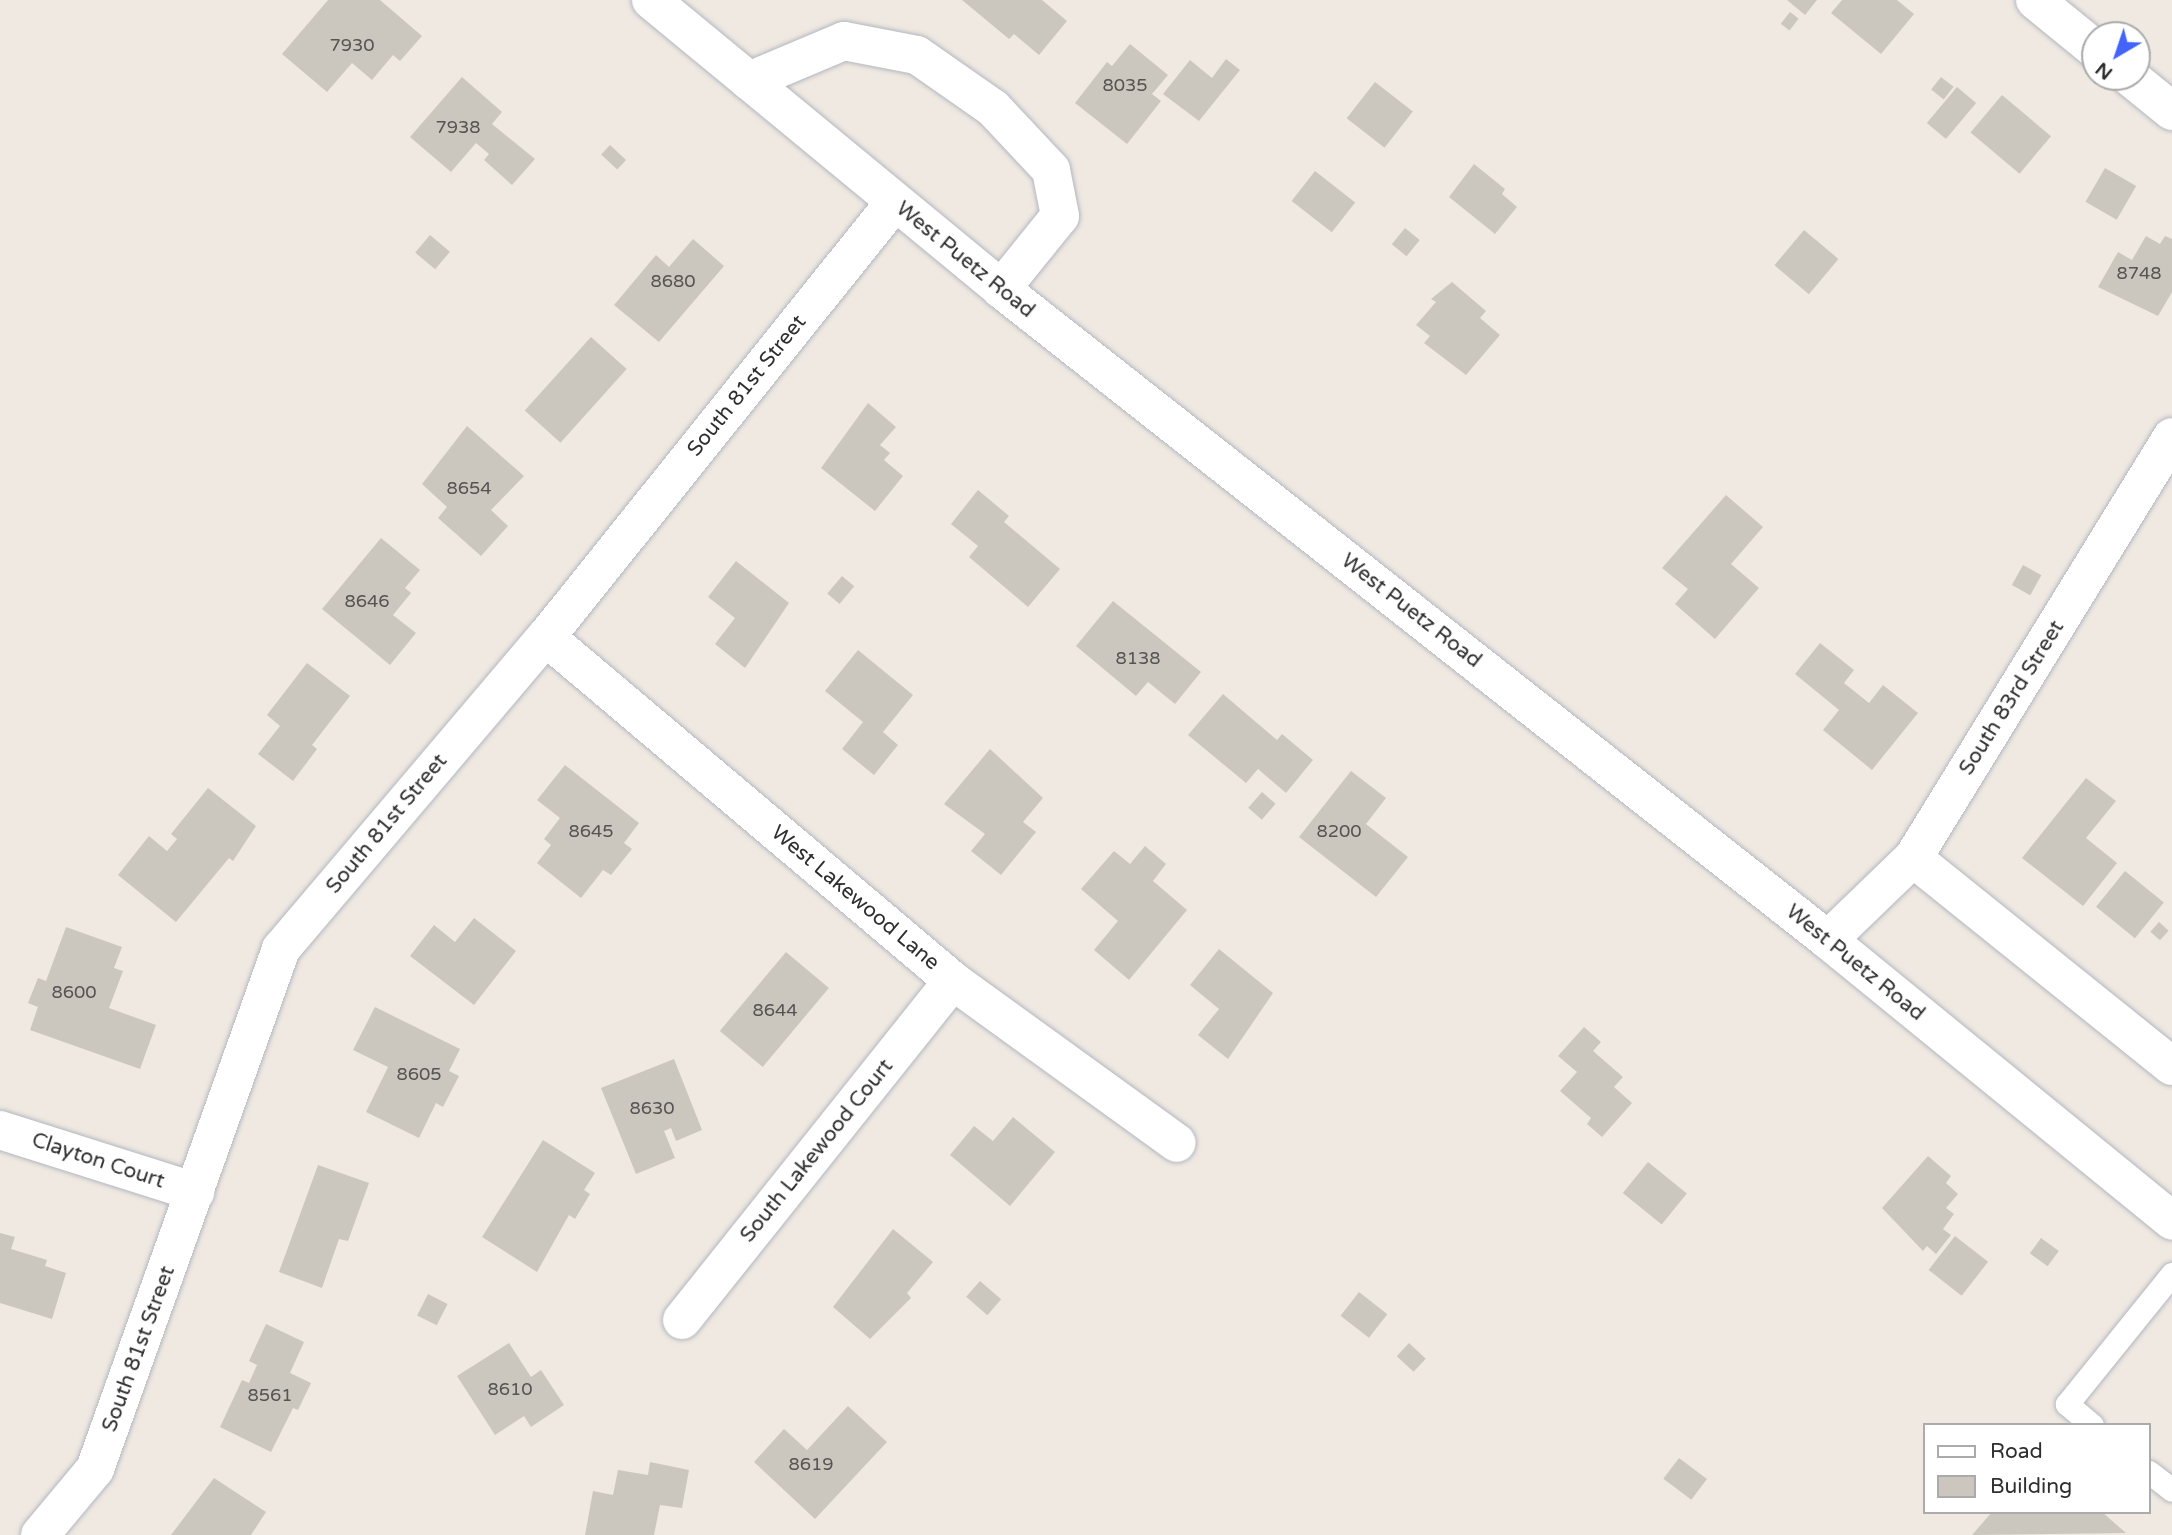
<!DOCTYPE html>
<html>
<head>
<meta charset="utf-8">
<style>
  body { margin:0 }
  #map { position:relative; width:2172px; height:1535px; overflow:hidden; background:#efe9e1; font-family:"Varela Round",sans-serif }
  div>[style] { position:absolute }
  .building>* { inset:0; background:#cbc7bf; transform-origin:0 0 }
  .roads { filter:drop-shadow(0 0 2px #b4b7c1) drop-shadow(0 0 2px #b4b7c1) }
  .service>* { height:23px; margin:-11.5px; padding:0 11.5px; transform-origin:11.5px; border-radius:11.5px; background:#fff }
  .minor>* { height:38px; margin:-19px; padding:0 19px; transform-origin:19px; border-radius:19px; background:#fff }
  .tertiary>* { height:38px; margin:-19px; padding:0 19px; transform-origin:19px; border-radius:19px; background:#fff }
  span { translate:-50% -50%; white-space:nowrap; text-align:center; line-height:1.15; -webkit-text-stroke:5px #fff; paint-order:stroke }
  .number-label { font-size:18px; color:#555452 }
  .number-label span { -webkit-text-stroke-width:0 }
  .street-label { font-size:21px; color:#2e2e2e }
  .legend { position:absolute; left:1923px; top:1423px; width:228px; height:91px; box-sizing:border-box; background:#fff; border:2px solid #ababab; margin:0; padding:9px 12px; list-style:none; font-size:21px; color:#2e2e2e }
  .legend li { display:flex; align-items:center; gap:14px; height:35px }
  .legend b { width:35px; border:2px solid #ababab }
  .north { position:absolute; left:2081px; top:21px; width:70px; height:70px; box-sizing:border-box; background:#fff; border:2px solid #ababab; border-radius:50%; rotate:219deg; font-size:19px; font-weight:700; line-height:28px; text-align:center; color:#2e2e2e }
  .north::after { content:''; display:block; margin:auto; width:24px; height:32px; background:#4264fb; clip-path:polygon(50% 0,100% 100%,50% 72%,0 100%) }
</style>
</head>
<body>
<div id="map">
  <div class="building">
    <i style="clip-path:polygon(328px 0,380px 0,422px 36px,400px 61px,393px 55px,372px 80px,352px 63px,327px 92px,282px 54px)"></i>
    <i style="clip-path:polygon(962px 0,1042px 0,1067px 21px,1039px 55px,1014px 34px,1009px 39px)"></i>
    <i style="clip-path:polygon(1787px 0,1817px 0,1805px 15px)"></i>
    <i style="clip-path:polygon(1842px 0,1897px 0,1914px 14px,1881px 54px,1831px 13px)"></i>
    <i style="left:1790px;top:12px;width:11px;height:15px;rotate:38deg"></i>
    <i style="clip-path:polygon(1130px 44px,1168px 75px,1152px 94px,1161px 101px,1127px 144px,1075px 103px,1107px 62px,1112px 66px)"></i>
    <i style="clip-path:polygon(1226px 59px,1240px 70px,1199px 121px,1163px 94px,1190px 60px,1212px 78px)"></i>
    <i style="clip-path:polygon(462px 77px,502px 112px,492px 124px,535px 159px,512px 185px,484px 160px,489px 154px,476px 143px,451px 172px,410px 137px)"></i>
    <i style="left:1941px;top:77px;width:16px;height:16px;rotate:38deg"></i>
    <i style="left:1375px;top:82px;width:48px;height:46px;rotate:38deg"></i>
    <i style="left:1957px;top:87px;width:25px;height:47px;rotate:40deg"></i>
    <i style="left:2002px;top:95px;width:64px;height:49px;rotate:40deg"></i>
    <i style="left:610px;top:145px;width:22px;height:13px;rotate:43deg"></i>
    <i style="clip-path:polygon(1474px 164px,1505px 189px,1502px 194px,1517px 207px,1495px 234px,1449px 197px)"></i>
    <i style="left:2105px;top:168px;width:36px;height:39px;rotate:30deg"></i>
    <i style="left:1315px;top:171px;width:51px;height:38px;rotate:38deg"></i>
    <i style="left:1405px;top:228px;width:19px;height:21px;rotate:39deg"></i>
    <i style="left:1804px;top:230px;width:45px;height:46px;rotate:40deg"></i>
    <i style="left:430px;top:235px;width:26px;height:23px;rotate:40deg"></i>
    <i style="clip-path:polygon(2146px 236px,2160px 244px,2165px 236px,2172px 239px,2172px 292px,2158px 316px,2098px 287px,2118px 252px,2132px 260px)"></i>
    <i style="clip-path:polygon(693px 239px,724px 266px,659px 342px,614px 305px,656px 255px,669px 267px)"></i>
    <i style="clip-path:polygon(1452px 282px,1486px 311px,1480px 318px,1500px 335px,1466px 375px,1424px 343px,1430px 336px,1416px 325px,1436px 302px,1431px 299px)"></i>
    <i style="left:591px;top:337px;width:48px;height:99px;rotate:42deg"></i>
    <i style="clip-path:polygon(868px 403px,896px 427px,880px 445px,890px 453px,884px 460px,903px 476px,875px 511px,821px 468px)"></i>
    <i style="clip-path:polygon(467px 426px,524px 476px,491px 510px,508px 526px,481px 556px,438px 518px,447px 507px,422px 484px)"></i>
    <i style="clip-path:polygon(978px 490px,1009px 516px,1004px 522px,1060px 569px,1028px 607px,969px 557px,978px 546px,951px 524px)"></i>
    <i style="clip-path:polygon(1726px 495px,1763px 527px,1731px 564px,1759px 588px,1715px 639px,1675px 604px,1688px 589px,1662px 568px)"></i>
    <i style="clip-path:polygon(381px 538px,420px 570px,405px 588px,411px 593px,393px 615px,416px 633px,390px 665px,322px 609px)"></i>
    <i style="clip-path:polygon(736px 561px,789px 603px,745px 668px,715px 644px,735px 618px,708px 597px)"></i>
    <i style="left:2023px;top:565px;width:21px;height:23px;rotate:29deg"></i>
    <i style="left:842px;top:576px;width:16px;height:23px;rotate:40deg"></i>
    <i style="clip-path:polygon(1113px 601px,1201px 672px,1175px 704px,1148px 682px,1136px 696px,1076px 646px)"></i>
    <i style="clip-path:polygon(1820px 643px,1854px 670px,1844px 683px,1869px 703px,1883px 685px,1918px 713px,1872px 770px,1823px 730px,1839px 710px,1795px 674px)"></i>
    <i style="clip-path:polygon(858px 650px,913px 695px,883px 732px,898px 745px,874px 775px,842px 749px,863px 722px,825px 691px)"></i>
    <i style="clip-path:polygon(307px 663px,350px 696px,312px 745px,317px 749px,293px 781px,258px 754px,280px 726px,267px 715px)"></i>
    <i style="clip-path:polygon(1223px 694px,1277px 740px,1282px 734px,1313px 760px,1286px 793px,1258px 769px,1246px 783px,1188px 735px)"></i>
    <i style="clip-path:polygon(990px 749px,1043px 798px,1023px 822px,1036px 832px,1001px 875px,971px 851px,985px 834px,944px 804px)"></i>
    <i style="clip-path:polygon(565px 765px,639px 823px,624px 843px,632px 849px,611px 875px,603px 870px,581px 898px,537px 863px,551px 845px,544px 839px,560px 818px,537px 800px)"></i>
    <i style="clip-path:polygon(1351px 771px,1386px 798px,1366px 824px,1408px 857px,1376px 897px,1299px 837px)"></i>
    <i style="clip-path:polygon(2086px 778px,2116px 801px,2086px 838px,2117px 863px,2083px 906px,2022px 858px)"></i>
    <i style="clip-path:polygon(208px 788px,256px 826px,233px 861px,229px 858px,176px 922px,118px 875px,149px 836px,167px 851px,177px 839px,171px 834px)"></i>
    <i style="left:1262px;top:792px;width:18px;height:21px;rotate:41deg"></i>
    <i style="clip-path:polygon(1145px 846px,1166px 864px,1153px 881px,1187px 910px,1129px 980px,1094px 950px,1118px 921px,1081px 889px,1114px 851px,1130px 864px)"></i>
    <i style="left:2125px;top:871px;width:50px;height:46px;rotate:39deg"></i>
    <i style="clip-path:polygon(474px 918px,516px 951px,474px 1005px,410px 956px,434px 925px,455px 942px)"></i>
    <i style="left:2159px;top:922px;width:13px;height:13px;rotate:42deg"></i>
    <i style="clip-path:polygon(66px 927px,122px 947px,114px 968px,123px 971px,109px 1008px,156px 1025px,140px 1069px,30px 1030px,38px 1007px,28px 1003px,38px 978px,46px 981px)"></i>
    <i style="clip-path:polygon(1219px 949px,1273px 993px,1228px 1059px,1198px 1035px,1219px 1009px,1190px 985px)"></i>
    <i style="left:786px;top:952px;width:56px;height:103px;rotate:40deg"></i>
    <i style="clip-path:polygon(375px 1007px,460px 1049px,449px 1071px,459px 1076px,443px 1107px,436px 1103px,419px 1138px,366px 1112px,388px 1067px,353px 1050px)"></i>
    <i style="clip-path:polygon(1584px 1027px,1601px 1042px,1593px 1051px,1623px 1077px,1614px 1087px,1632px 1103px,1602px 1137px,1587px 1124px,1591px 1118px,1560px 1091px,1577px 1072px,1558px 1056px)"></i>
    <i style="clip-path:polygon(674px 1059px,702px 1130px,676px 1141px,671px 1128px,664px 1131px,675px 1158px,636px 1174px,601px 1088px)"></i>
    <i style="clip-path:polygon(1013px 1117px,1055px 1152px,1010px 1206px,950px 1155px,974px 1126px,993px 1141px)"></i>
    <i style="clip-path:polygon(543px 1140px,595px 1173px,584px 1190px,590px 1194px,575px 1219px,569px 1215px,537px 1272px,482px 1237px)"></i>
    <i style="clip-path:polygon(1928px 1156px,1951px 1176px,1946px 1183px,1958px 1194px,1946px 1208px,1954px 1214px,1943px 1229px,1951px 1235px,1936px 1254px,1927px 1246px,1923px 1251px,1882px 1208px)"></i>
    <i style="left:1648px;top:1162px;width:50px;height:40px;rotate:39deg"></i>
    <i style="clip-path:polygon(318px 1165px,369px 1183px,348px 1241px,339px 1239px,322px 1288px,279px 1272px)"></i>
    <i style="clip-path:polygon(893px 1229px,933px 1262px,907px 1293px,911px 1298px,870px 1339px,833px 1307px)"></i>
    <i style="clip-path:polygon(0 1233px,15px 1237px,11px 1249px,47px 1260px,45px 1266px,66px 1273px,52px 1319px,0 1303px)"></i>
    <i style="left:1955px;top:1236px;width:42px;height:43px;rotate:38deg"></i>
    <i style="left:2041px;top:1238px;width:22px;height:19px;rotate:36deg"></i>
    <i style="left:980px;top:1281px;width:28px;height:21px;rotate:41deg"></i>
    <i style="left:1359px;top:1292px;width:36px;height:30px;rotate:38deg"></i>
    <i style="left:428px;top:1294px;width:22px;height:24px;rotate:27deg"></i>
    <i style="clip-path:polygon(266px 1324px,304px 1342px,290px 1373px,311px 1383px,298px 1410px,293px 1408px,271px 1452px,220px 1427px,242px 1380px,249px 1383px,257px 1365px,249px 1361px)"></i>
    <i style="clip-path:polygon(509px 1343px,531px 1377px,541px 1370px,564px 1405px,531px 1427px,524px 1416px,495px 1435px,457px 1376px)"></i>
    <i style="left:1409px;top:1343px;width:23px;height:18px;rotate:43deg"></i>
    <i style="clip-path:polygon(848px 1406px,887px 1442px,815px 1519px,754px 1462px,784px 1429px,807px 1450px)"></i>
    <i style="left:1679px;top:1458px;width:35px;height:26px;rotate:37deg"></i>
    <i style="clip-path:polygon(650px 1462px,689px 1470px,682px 1508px,660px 1505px,654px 1535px,585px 1535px,593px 1491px,613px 1495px,618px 1470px,648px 1475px)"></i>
    <i style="clip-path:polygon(214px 1478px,266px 1512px,251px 1535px,171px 1535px)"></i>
    <i style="clip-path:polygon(1992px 1512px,2102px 1512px,2126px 1533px,1972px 1535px)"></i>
  </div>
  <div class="roads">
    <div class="service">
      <i style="left:2092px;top:1425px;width:33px;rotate:-140deg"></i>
      <i style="left:2067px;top:1404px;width:167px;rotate:-51.1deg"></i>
      <i style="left:2149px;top:1472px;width:29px;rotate:38deg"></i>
    </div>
    <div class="minor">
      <i style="left:2035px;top:0;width:77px;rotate:39.2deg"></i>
      <i style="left:2130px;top:77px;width:54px;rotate:39deg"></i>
      <i style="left:749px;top:81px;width:103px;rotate:-22.8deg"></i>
      <i style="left:844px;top:41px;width:74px;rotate:10.9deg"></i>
      <i style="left:917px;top:55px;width:93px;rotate:34.9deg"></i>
      <i style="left:993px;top:108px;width:85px;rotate:46.9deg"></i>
      <i style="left:1051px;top:170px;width:47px;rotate:78.9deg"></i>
      <i style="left:1060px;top:216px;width:94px;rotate:128.9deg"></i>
      <i style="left:546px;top:637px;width:533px;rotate:40.2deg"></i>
      <i style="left:953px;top:981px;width:276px;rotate:35.9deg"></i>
      <i style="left:1913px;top:858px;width:332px;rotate:38.8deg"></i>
      <i style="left:1828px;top:940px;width:118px;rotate:-44deg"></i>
      <i style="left:1913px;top:858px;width:494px;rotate:-58.4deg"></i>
      <i style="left:0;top:1130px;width:205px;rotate:17.6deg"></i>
      <i style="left:682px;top:1320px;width:434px;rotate:-51.4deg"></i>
      <i style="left:40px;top:1535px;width:86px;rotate:-50.2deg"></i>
      <i style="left:95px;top:1469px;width:552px;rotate:-70.32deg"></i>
      <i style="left:281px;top:949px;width:409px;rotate:-49.7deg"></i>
      <i style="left:546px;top:637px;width:556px;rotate:-51.28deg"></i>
    </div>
    <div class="tertiary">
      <i style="left:651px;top:0;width:454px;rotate:39.5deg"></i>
      <i style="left:1001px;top:289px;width:1052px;rotate:38.21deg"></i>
      <i style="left:1828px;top:940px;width:444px;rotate:39.2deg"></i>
    </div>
  </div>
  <div class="number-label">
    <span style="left:352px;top:45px">7930</span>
    <span style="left:1125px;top:85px">8035</span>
    <span style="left:458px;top:127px">7938</span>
    <span style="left:2139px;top:273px">8748</span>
    <span style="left:673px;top:281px">8680</span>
    <span style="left:469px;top:488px">8654</span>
    <span style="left:367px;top:601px">8646</span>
    <span style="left:1138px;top:658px">8138</span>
    <span style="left:591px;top:831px">8645</span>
    <span style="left:1339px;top:831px">8200</span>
    <span style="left:74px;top:992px">8600</span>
    <span style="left:775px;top:1010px">8644</span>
    <span style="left:419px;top:1074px">8605</span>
    <span style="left:652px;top:1108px">8630</span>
    <span style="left:510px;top:1389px">8610</span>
    <span style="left:270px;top:1395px">8561</span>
    <span style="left:811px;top:1464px">8619</span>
  </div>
  <div class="street-label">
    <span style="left:965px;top:260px;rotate:39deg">West Puetz Road</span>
    <span style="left:747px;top:386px;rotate:-51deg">South 81st Street</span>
    <span style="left:1411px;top:611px;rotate:38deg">West Puetz Road</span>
    <span style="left:2012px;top:698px;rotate:-58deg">South 83rd Street</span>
    <span style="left:387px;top:824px;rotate:-50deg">South 81st Street</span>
    <span style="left:855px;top:898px;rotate:40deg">West Lakewood Lane</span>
    <span style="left:1855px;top:963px;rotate:39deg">West Puetz Road</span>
    <span style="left:817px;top:1151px;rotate:-51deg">South Lakewood Court</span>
    <span style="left:98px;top:1161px;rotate:18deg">Clayton Court</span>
    <span style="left:139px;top:1349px;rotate:-70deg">South 81st Street</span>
  </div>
  <ul class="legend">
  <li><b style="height:9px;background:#fff"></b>Road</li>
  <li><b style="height:19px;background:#cbc7bf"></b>Building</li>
  </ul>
  <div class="north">N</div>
</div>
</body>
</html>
